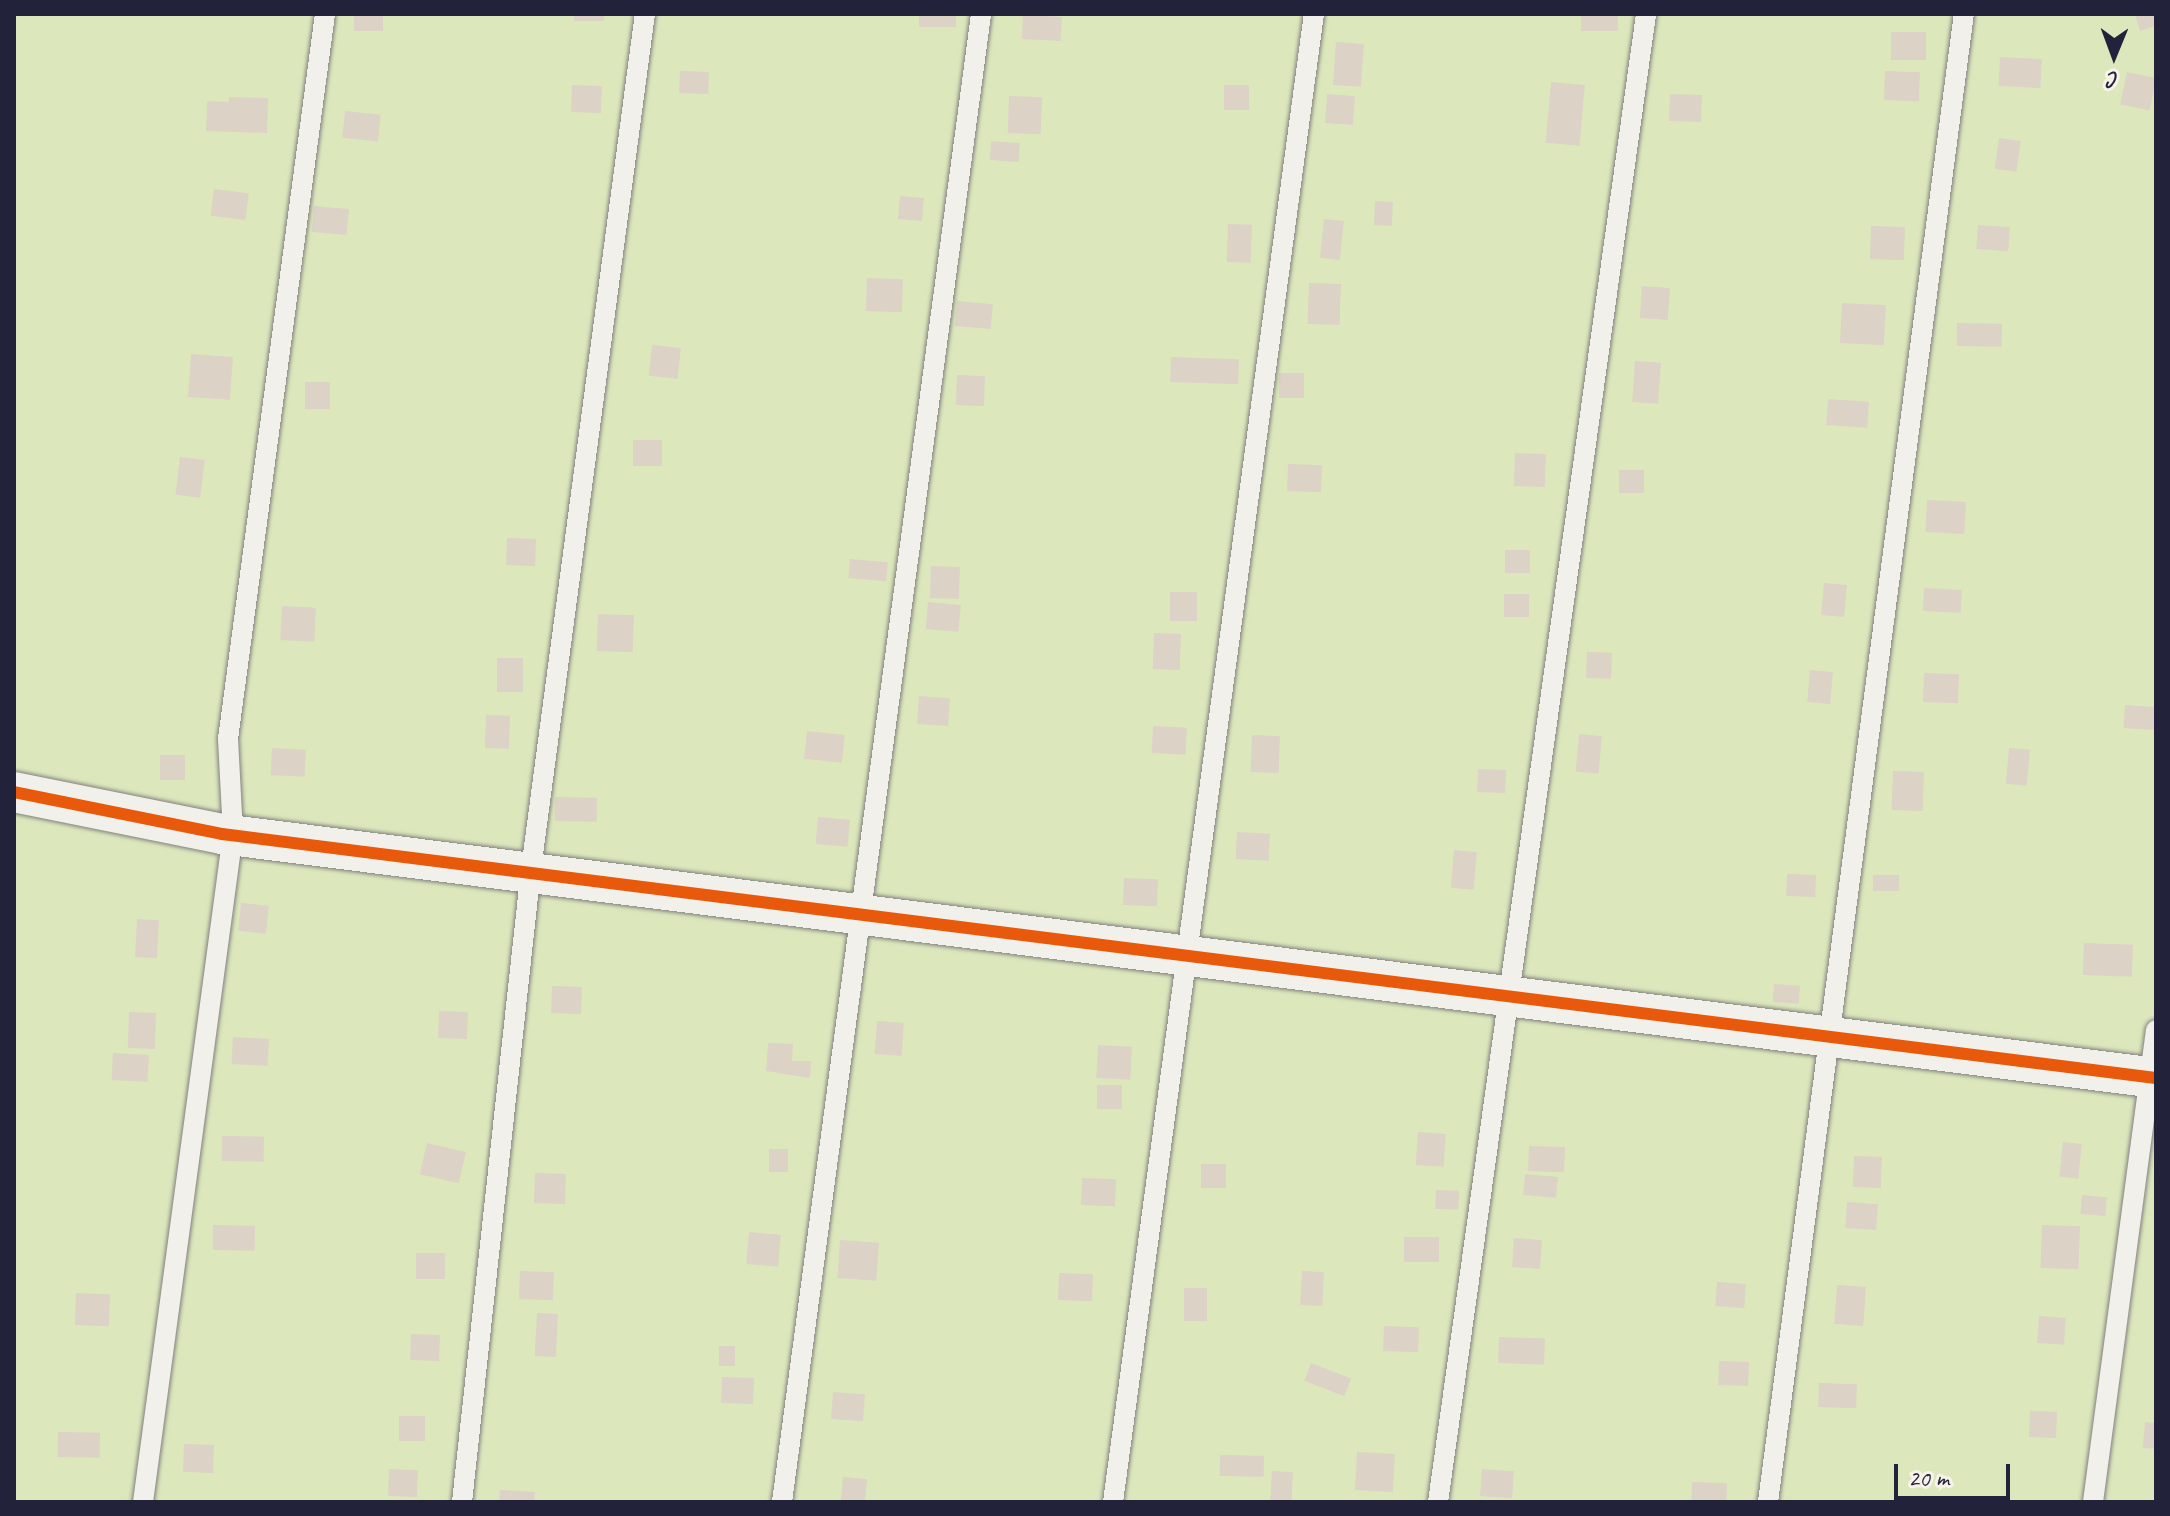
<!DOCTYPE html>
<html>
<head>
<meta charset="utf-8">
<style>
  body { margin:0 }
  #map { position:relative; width:2170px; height:1516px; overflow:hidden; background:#efe9df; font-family:Caveat,sans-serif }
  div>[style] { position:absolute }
  .green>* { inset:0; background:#dce8bc; transform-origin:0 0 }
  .building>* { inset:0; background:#dcd2c6; transform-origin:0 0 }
  .roads { filter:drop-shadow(0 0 2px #838080) drop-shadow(0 0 2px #838080) }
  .lane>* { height:20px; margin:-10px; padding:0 10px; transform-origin:10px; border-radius:10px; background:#f2f0eb }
  .street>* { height:40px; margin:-20px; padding:0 20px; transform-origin:20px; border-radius:20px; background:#f2f0eb }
  .cycleway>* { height:12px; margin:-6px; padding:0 6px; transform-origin:6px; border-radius:6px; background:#e8590c }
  span { translate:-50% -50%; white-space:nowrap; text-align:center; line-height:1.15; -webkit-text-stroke:6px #f7f3e8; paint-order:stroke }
  .frame { position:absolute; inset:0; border:16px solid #22223b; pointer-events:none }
  .north { position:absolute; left:2074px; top:16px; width:80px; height:80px; -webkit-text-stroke:6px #f7f3e8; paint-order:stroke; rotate:181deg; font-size:22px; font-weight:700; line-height:32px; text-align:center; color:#22223b }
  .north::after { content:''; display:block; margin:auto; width:28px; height:36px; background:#22223b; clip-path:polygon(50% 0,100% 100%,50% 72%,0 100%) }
  .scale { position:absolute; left:1894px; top:1464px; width:116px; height:36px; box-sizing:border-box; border:4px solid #22223b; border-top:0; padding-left:10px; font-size:24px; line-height:28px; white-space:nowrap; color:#22223b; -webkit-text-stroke:6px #f7f3e8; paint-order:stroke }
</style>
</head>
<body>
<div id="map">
  <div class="green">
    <i style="left:14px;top:14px;width:2142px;height:1488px"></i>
  </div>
  <div class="building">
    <i style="left:354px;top:14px;width:29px;height:17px"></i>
    <i style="left:574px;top:14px;width:30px;height:7px"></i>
    <i style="left:919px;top:14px;width:37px;height:13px"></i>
    <i style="left:1581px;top:14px;width:37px;height:17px"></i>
    <i style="clip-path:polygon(2135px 14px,2156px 14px,2156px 26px,2140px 31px)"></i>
    <i style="left:1023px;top:15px;width:39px;height:24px;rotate:3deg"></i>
    <i style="left:1891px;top:32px;width:35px;height:28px"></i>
    <i style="left:1336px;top:42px;width:28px;height:43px;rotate:4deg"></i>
    <i style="left:2000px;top:57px;width:42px;height:29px;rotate:3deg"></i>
    <i style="left:680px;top:71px;width:29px;height:22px;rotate:2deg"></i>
    <i style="left:1885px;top:71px;width:35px;height:29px;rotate:2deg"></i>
    <i style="left:2127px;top:72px;width:30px;height:33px;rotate:12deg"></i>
    <i style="left:1551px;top:82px;width:34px;height:61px;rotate:5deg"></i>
    <i style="left:572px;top:85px;width:30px;height:27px;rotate:2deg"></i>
    <i style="left:1224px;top:85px;width:25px;height:25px"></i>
    <i style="left:1327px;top:94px;width:28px;height:29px;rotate:4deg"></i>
    <i style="left:1670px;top:94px;width:32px;height:27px;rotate:2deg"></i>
    <i style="left:1009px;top:96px;width:33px;height:37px;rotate:2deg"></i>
    <i style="clip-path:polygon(229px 97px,268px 98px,267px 133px,206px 131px,207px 101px,229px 102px)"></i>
    <i style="left:345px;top:111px;width:36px;height:27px;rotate:6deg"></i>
    <i style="left:1999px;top:138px;width:22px;height:31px;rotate:8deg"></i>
    <i style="left:991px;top:141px;width:29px;height:19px;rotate:4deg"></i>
    <i style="left:214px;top:189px;width:35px;height:27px;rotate:7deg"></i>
    <i style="left:900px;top:196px;width:24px;height:23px;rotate:5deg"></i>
    <i style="left:1375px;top:201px;width:18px;height:24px;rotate:3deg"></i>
    <i style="left:314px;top:206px;width:35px;height:26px;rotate:5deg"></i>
    <i style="left:1324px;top:219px;width:20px;height:39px;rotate:6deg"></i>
    <i style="left:1228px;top:224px;width:24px;height:38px;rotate:2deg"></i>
    <i style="left:1978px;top:225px;width:32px;height:24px;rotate:4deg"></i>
    <i style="left:1871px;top:226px;width:34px;height:33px;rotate:2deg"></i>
    <i style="left:867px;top:278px;width:36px;height:33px;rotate:2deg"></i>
    <i style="left:1309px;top:283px;width:32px;height:41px;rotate:2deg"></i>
    <i style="left:1642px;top:286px;width:28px;height:32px;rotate:4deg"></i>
    <i style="left:957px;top:301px;width:36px;height:25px;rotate:5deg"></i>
    <i style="left:1842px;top:303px;width:44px;height:40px;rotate:3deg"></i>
    <i style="left:1957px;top:323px;width:45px;height:23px;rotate:1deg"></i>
    <i style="left:652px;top:345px;width:29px;height:31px;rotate:6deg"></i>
    <i style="left:191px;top:354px;width:42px;height:43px;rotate:4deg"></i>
    <i style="left:1171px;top:357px;width:68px;height:25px;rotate:2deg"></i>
    <i style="left:1635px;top:361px;width:26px;height:41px;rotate:4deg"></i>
    <i style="left:1279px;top:373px;width:25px;height:25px"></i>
    <i style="left:957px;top:375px;width:28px;height:30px;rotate:2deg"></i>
    <i style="left:330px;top:382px;width:27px;height:25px;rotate:90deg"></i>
    <i style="left:1828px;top:399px;width:41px;height:26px;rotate:4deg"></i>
    <i style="left:633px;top:440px;width:29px;height:26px"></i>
    <i style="left:1515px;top:453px;width:31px;height:33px;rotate:2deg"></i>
    <i style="left:180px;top:457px;width:25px;height:38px;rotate:7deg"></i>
    <i style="left:1288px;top:464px;width:34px;height:27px;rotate:2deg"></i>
    <i style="left:1619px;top:470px;width:25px;height:23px"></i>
    <i style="left:1927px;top:500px;width:39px;height:32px;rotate:3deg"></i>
    <i style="left:507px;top:538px;width:29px;height:27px;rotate:2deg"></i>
    <i style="left:1505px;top:550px;width:25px;height:23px"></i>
    <i style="left:850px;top:559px;width:38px;height:19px;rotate:5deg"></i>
    <i style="left:931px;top:566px;width:29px;height:32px;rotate:2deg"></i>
    <i style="left:1824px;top:583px;width:23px;height:32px;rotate:5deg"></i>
    <i style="left:1924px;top:588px;width:38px;height:23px;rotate:3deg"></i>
    <i style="left:1170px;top:592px;width:27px;height:29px"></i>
    <i style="left:1504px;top:594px;width:25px;height:23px"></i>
    <i style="left:928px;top:602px;width:33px;height:27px;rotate:5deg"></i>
    <i style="left:282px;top:606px;width:34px;height:34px;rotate:3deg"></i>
    <i style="left:598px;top:614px;width:36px;height:37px;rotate:2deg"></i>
    <i style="left:1154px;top:633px;width:27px;height:36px;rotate:2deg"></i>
    <i style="left:1587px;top:652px;width:25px;height:26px;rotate:2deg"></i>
    <i style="left:497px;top:658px;width:26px;height:34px"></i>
    <i style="left:1810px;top:670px;width:23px;height:32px;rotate:5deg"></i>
    <i style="left:1924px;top:673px;width:35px;height:29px;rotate:2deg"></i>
    <i style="left:919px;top:696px;width:31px;height:28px;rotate:4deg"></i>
    <i style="left:2125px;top:705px;width:31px;height:23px;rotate:4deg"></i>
    <i style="left:486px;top:715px;width:24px;height:33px;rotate:2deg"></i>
    <i style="left:1153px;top:726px;width:34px;height:27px;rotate:3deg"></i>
    <i style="left:807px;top:731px;width:38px;height:28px;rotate:6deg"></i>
    <i style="left:1579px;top:734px;width:23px;height:38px;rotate:5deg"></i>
    <i style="left:1252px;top:735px;width:28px;height:37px;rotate:2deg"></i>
    <i style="left:272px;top:748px;width:34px;height:27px;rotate:3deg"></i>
    <i style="left:2009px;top:748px;width:21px;height:36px;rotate:5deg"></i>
    <i style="left:160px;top:755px;width:25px;height:25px"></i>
    <i style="left:1478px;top:769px;width:28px;height:23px;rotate:2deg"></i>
    <i style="left:1893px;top:771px;width:31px;height:39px;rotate:2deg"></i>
    <i style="left:555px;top:797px;width:42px;height:24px;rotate:1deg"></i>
    <i style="left:818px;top:817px;width:32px;height:27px;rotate:5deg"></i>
    <i style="left:1237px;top:832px;width:33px;height:27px;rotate:3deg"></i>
    <i style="left:1454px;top:850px;width:23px;height:38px;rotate:5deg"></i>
    <i style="left:1787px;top:874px;width:29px;height:22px;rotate:2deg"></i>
    <i style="left:1873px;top:875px;width:26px;height:16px"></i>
    <i style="left:1124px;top:878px;width:34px;height:27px;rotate:2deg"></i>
    <i style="left:241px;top:903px;width:28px;height:28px;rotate:6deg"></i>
    <i style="left:137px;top:919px;width:22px;height:38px;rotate:3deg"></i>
    <i style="left:2084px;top:943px;width:49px;height:32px;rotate:2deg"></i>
    <i style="left:1774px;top:984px;width:26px;height:18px;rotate:4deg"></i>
    <i style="left:552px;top:986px;width:30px;height:27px;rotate:2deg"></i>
    <i style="left:439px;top:1011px;width:29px;height:27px;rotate:2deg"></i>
    <i style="left:129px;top:1012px;width:27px;height:36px;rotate:2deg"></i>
    <i style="left:877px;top:1021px;width:27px;height:33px;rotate:4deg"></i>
    <i style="left:233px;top:1037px;width:36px;height:27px;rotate:3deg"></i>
    <i style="clip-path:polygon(768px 1043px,793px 1044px,792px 1061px,811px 1061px,810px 1078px,766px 1071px)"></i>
    <i style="left:1098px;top:1045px;width:34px;height:33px;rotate:3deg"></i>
    <i style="left:113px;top:1053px;width:36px;height:27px;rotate:3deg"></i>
    <i style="left:1097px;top:1085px;width:25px;height:24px"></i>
    <i style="left:1418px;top:1132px;width:28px;height:33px;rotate:4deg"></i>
    <i style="left:222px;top:1136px;width:42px;height:25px;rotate:1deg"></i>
    <i style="left:2063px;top:1142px;width:19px;height:35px;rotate:6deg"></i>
    <i style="left:427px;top:1143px;width:40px;height:32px;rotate:13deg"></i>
    <i style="left:1529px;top:1146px;width:36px;height:25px;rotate:2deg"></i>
    <i style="left:769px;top:1149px;width:19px;height:23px"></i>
    <i style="left:1854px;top:1156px;width:28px;height:31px;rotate:2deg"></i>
    <i style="left:1201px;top:1164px;width:25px;height:24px"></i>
    <i style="left:535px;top:1173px;width:31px;height:30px;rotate:2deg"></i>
    <i style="left:1525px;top:1174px;width:33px;height:21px;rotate:5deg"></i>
    <i style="left:1082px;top:1178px;width:34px;height:27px;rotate:2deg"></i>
    <i style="left:1436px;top:1190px;width:23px;height:19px;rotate:2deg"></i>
    <i style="left:2082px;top:1195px;width:25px;height:19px;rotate:5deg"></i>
    <i style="left:1847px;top:1202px;width:31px;height:26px;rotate:4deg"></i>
    <i style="left:213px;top:1225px;width:42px;height:25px;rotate:1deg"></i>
    <i style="left:2042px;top:1225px;width:38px;height:43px;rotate:2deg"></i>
    <i style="left:749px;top:1232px;width:32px;height:32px;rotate:5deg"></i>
    <i style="left:1404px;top:1237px;width:35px;height:25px"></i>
    <i style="left:1514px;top:1238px;width:28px;height:29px;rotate:4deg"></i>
    <i style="left:840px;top:1240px;width:39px;height:38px;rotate:4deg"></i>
    <i style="left:416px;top:1253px;width:29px;height:26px"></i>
    <i style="left:520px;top:1271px;width:34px;height:28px;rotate:2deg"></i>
    <i style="left:1302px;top:1271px;width:22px;height:34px;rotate:3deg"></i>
    <i style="left:1059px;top:1273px;width:34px;height:27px;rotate:2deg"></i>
    <i style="left:1717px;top:1282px;width:29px;height:24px;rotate:4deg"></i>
    <i style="left:1837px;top:1285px;width:29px;height:39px;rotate:4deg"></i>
    <i style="left:1184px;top:1288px;width:23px;height:33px"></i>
    <i style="left:76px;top:1293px;width:34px;height:32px;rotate:2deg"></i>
    <i style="left:537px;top:1313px;width:21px;height:43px;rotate:3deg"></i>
    <i style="left:2039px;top:1316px;width:27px;height:27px;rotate:4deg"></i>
    <i style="left:1384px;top:1326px;width:35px;height:25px;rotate:2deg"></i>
    <i style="left:411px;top:1334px;width:29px;height:26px;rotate:2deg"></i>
    <i style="left:1499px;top:1337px;width:46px;height:26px;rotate:2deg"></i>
    <i style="left:719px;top:1346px;width:16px;height:20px"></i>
    <i style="left:1719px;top:1361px;width:30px;height:24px;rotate:2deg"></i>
    <i style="left:1311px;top:1363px;width:43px;height:19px;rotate:21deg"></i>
    <i style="left:722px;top:1377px;width:32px;height:26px;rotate:2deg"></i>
    <i style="left:1819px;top:1383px;width:38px;height:24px;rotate:2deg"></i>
    <i style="left:833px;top:1392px;width:32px;height:27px;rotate:4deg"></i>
    <i style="left:2030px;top:1411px;width:27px;height:26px;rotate:2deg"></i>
    <i style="left:399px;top:1416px;width:26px;height:25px"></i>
    <i style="left:2145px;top:1422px;width:11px;height:26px;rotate:5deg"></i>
    <i style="left:58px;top:1432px;width:42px;height:25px;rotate:1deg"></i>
    <i style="left:184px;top:1444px;width:30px;height:28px;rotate:2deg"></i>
    <i style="left:1357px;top:1452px;width:38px;height:38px;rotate:3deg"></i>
    <i style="left:1220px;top:1455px;width:44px;height:21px;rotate:1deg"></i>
    <i style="left:389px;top:1469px;width:29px;height:27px;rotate:2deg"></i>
    <i style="left:1482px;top:1469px;width:32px;height:27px;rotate:4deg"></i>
    <i style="left:1272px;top:1471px;width:21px;height:31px;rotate:3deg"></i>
    <i style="left:843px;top:1477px;width:24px;height:25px;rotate:5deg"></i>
    <i style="left:1692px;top:1482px;width:35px;height:20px;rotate:2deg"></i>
    <i style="clip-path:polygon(500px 1490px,535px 1492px,534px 1502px,499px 1502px)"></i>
  </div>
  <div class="roads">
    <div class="lane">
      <i style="left:143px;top:1502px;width:674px;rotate:-82.33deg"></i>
      <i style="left:233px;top:834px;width:95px;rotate:-93deg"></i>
      <i style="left:228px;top:739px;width:731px;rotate:-82.38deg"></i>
      <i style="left:462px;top:1502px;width:637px;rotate:-83.78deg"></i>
      <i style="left:531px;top:869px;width:863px;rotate:-82.41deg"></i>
      <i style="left:782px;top:1502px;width:1501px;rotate:-82.38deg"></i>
      <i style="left:1113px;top:1502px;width:1502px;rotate:-82.31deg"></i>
      <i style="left:1438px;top:1502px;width:1502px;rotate:-82.04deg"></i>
      <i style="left:1768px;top:1502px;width:1501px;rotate:-82.5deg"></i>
      <i style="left:2093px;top:1502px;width:476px;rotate:-82.4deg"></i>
    </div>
    <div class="street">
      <i style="left:14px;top:792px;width:212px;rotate:11.4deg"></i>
      <i style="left:222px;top:834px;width:1949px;rotate:7.19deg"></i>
    </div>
  </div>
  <div class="cycleway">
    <i style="left:14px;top:792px;width:212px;rotate:11.4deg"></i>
    <i style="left:222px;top:834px;width:1949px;rotate:7.19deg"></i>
  </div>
  <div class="frame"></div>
  <div class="north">С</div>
  <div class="scale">20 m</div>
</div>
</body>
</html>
